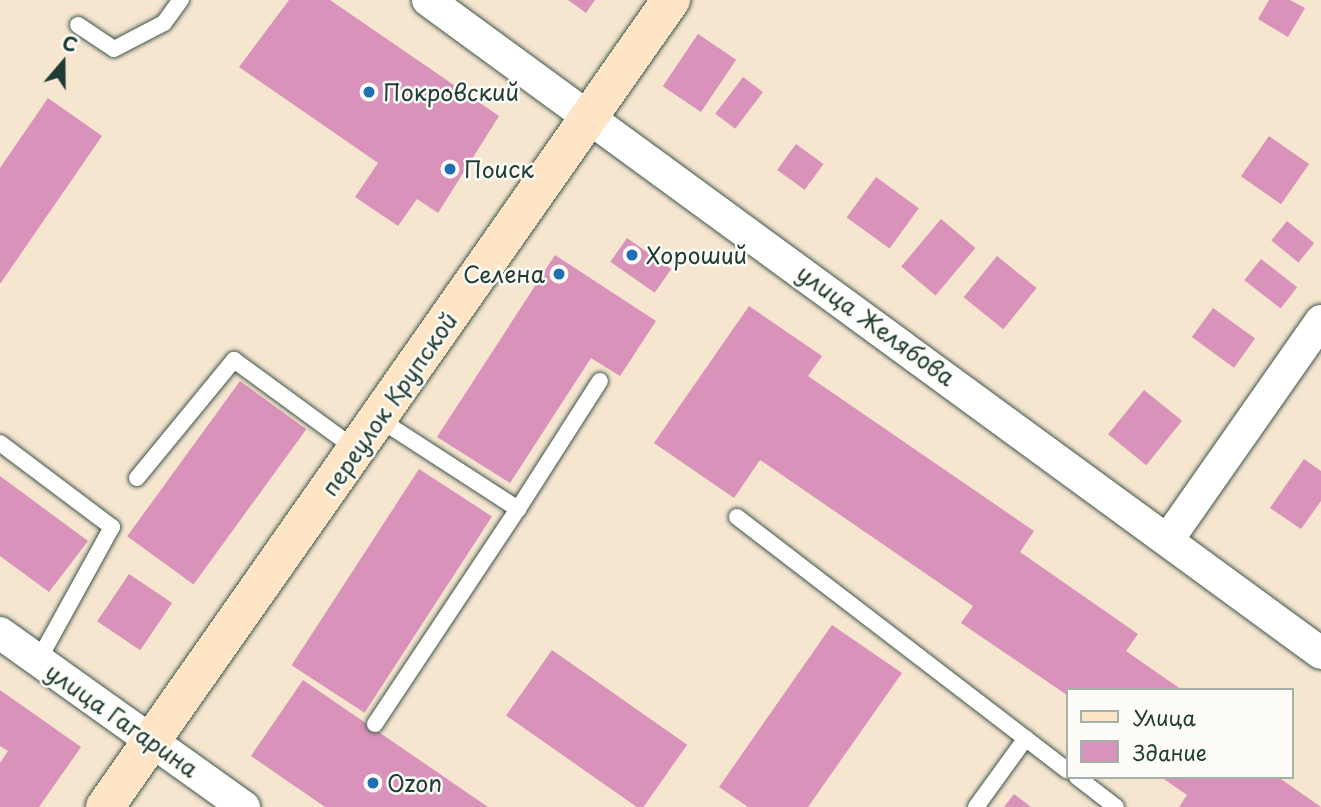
<!DOCTYPE html>
<html>
<head>
<meta charset="utf-8">
<style>
  body { margin:0 }
  #map { position:relative; width:1321px; height:807px; overflow:hidden; background:#f6e6d0; font-family:"Playpen Sans",sans-serif }
  div>[style] { position:absolute }
  .building>* { inset:0; background:#d992b9; transform-origin:0 0 }
  .roads { filter:drop-shadow(0 0 2px #3f564b) drop-shadow(0 0 2px #3f564b) }
  .lane>* { height:16px; margin:-8px; padding:0 8px; transform-origin:8px; border-radius:8px; background:#fff }
  .street>* { height:32px; margin:-16px; padding:0 16px; transform-origin:16px; border-radius:16px; background:#fff }
  .secondary>* { height:38px; margin:-19px; padding:0 19px; transform-origin:19px; border-radius:19px; background:#fde5c5 }
  .dots>* { width:19px; height:19px; translate:-50% -50%; box-sizing:border-box; border:4px solid #fdfcf7; border-radius:50% }
  span { translate:-50% -50%; white-space:nowrap; text-align:center; line-height:1.15; -webkit-text-stroke:5px #fdfcf7; paint-order:stroke }
  .poi-label { font-size:23px; color:#1f3d34 }
  .left { translate:0 -50%; text-align:left }
  .right { translate:-100% -50%; text-align:right }
  .street-label { font-size:23px; color:#1f3d34 }
  .legend { position:absolute; left:1066px; top:688px; width:228px; height:91px; box-sizing:border-box; background:#fdfcf7; border:2px solid #a4b0a9; margin:0; padding:9px 12px; list-style:none; font-size:21px; color:#1f3d34 }
  .legend li { display:flex; align-items:center; gap:14px; height:35px }
  .legend b { width:35px; border:2px solid #a4b0a9 }
  .north { position:absolute; left:28px; top:28px; width:70px; height:70px; -webkit-text-stroke:5px #fdfcf7; paint-order:stroke; rotate:20deg; font-size:19px; font-weight:700; line-height:28px; text-align:center; color:#1f3d34 }
  .north::after { content:''; display:block; margin:auto; width:24px; height:32px; background:#1f3d34; clip-path:polygon(50% 0,100% 100%,50% 72%,0 100%) }
</style>
</head>
<body>
<div id="map">
  <div class="building">
    <i style="clip-path:polygon(289px 0,330px 0,499px 116px,438px 213px,417px 199px,398px 226px,355px 197px,378px 163px,239px 67px)"></i>
    <i style="clip-path:polygon(568px 0,595px 0,586px 13px)"></i>
    <i style="clip-path:polygon(1269px 0,1290px 0,1305px 8px,1288px 37px,1258px 19px)"></i>
    <i style="left:698px;top:34px;width:46px;height:63px;rotate:34deg"></i>
    <i style="left:743px;top:77px;width:25px;height:46px;rotate:37deg"></i>
    <i style="clip-path:polygon(48px 98px,102px 136px,0 284px,0 168px)"></i>
    <i style="left:1269px;top:136px;width:49px;height:49px;rotate:35deg"></i>
    <i style="left:796px;top:144px;width:34px;height:32px;rotate:36deg"></i>
    <i style="left:876px;top:177px;width:53px;height:50px;rotate:36deg"></i>
    <i style="left:941px;top:219px;width:45px;height:62px;rotate:40deg"></i>
    <i style="left:1287px;top:221px;width:35px;height:25px;rotate:39deg"></i>
    <i style="left:627px;top:238px;width:54px;height:29px;rotate:35deg"></i>
    <i style="clip-path:polygon(555px 255px,656px 321px,620px 376px,591px 358px,510px 483px,437px 437px)"></i>
    <i style="left:997px;top:256px;width:51px;height:53px;rotate:39deg"></i>
    <i style="left:1261px;top:259px;width:46px;height:27px;rotate:38deg"></i>
    <i style="clip-path:polygon(749px 306px,822px 356px,808px 376px,1034px 531px,1020px 552px,1138px 634px,1126px 651px,1182px 690px,1067px 690px,1067px 695px,961px 623px,973px 606px,760px 460px,734px 498px,654px 443px)"></i>
    <i style="left:1213px;top:308px;width:52px;height:36px;rotate:36deg"></i>
    <i style="left:240px;top:381px;width:82px;height:192px;rotate:36deg"></i>
    <i style="left:1144px;top:390px;width:49px;height:57px;rotate:39deg"></i>
    <i style="clip-path:polygon(1304px 459px,1321px 471px,1321px 501px,1301px 529px,1270px 508px)"></i>
    <i style="left:419px;top:469px;width:87px;height:234px;rotate:33deg"></i>
    <i style="clip-path:polygon(0 476px,88px 541px,49px 592px,0 556px)"></i>
    <i style="left:129px;top:574px;width:52px;height:57px;rotate:34deg"></i>
    <i style="clip-path:polygon(832px 625px,902px 673px,808px 807px,748px 807px,719px 787px)"></i>
    <i style="left:552px;top:650px;width:165px;height:80px;rotate:35deg"></i>
    <i style="clip-path:polygon(303px 680px,488px 807px,325px 807px,251px 756px)"></i>
    <i style="clip-path:polygon(0 690px,81px 747px,39px 807px,0 807px,0 763px,8px 751px,0 746px)"></i>
    <i style="clip-path:polygon(1161px 777px,1278px 777px,1321px 807px,1179px 807px,1187px 795px)"></i>
    <i style="clip-path:polygon(1014px 794px,1031px 807px,1004px 807px)"></i>
  </div>
  <div class="roads">
    <div class="lane">
      <i style="left:78px;top:25px;width:43px;rotate:33.7deg"></i>
      <i style="left:114px;top:49px;width:56px;rotate:-27.5deg"></i>
      <i style="left:164px;top:23px;width:29px;rotate:-54deg"></i>
      <i style="left:379px;top:419px;width:166px;rotate:32.9deg"></i>
      <i style="left:518px;top:509px;width:152px;rotate:-57.4deg"></i>
      <i style="left:0;top:443px;width:140px;rotate:36.9deg"></i>
      <i style="left:112px;top:527px;width:153px;rotate:118.9deg"></i>
      <i style="left:137px;top:478px;width:153px;rotate:-50.6deg"></i>
      <i style="left:234px;top:360px;width:152px;rotate:36.2deg"></i>
      <i style="left:737px;top:517px;width:416px;rotate:37.5deg"></i>
      <i style="left:375px;top:724px;width:258px;rotate:-56.4deg"></i>
      <i style="left:1077px;top:777px;width:49px;rotate:37.6deg"></i>
      <i style="left:976px;top:807px;width:85px;rotate:-54.1deg"></i>
    </div>
    <div class="street">
      <i style="left:428px;top:0;width:1106px;rotate:36.18deg"></i>
      <i style="left:1169px;top:538px;width:265px;rotate:-55deg"></i>
      <i style="left:0;top:633px;width:300px;rotate:35.5deg"></i>
    </div>
    <div class="secondary">
      <i style="left:105px;top:807px;width:986px;rotate:-54.96deg"></i>
    </div>
  </div>
  <div class="dots">
    <i style="left:369px;top:92px;background:#1f6fb2"></i>
    <i style="left:450px;top:169px;background:#1f6fb2"></i>
    <i style="left:632px;top:255px;background:#1f6fb2"></i>
    <i style="left:559px;top:274px;background:#1f6fb2"></i>
    <i style="left:373px;top:783px;background:#1f6fb2"></i>
  </div>
  <div class="poi-label">
    <span class="left" style="left:383px;top:92px">Покровский</span>
    <span class="left" style="left:464px;top:169px">Поиск</span>
    <span class="left" style="left:646px;top:255px">Хороший</span>
    <span class="right" style="left:545px;top:274px">Селена</span>
    <span class="left" style="left:387px;top:783px">Ozon</span>
  </div>
  <div class="street-label">
    <span style="left:876px;top:325px;rotate:36deg">улица Желябова</span>
    <span style="left:389px;top:404px;rotate:-55deg">переулок Крупской</span>
    <span style="left:122px;top:720px;rotate:35deg">улица Гагарина</span>
  </div>
  <ul class="legend">
  <li><b style="height:9px;background:#fde5c5"></b>Улица</li>
  <li><b style="height:19px;background:#d992b9"></b>Здание</li>
  </ul>
  <div class="north">С</div>
</div>
</body>
</html>
